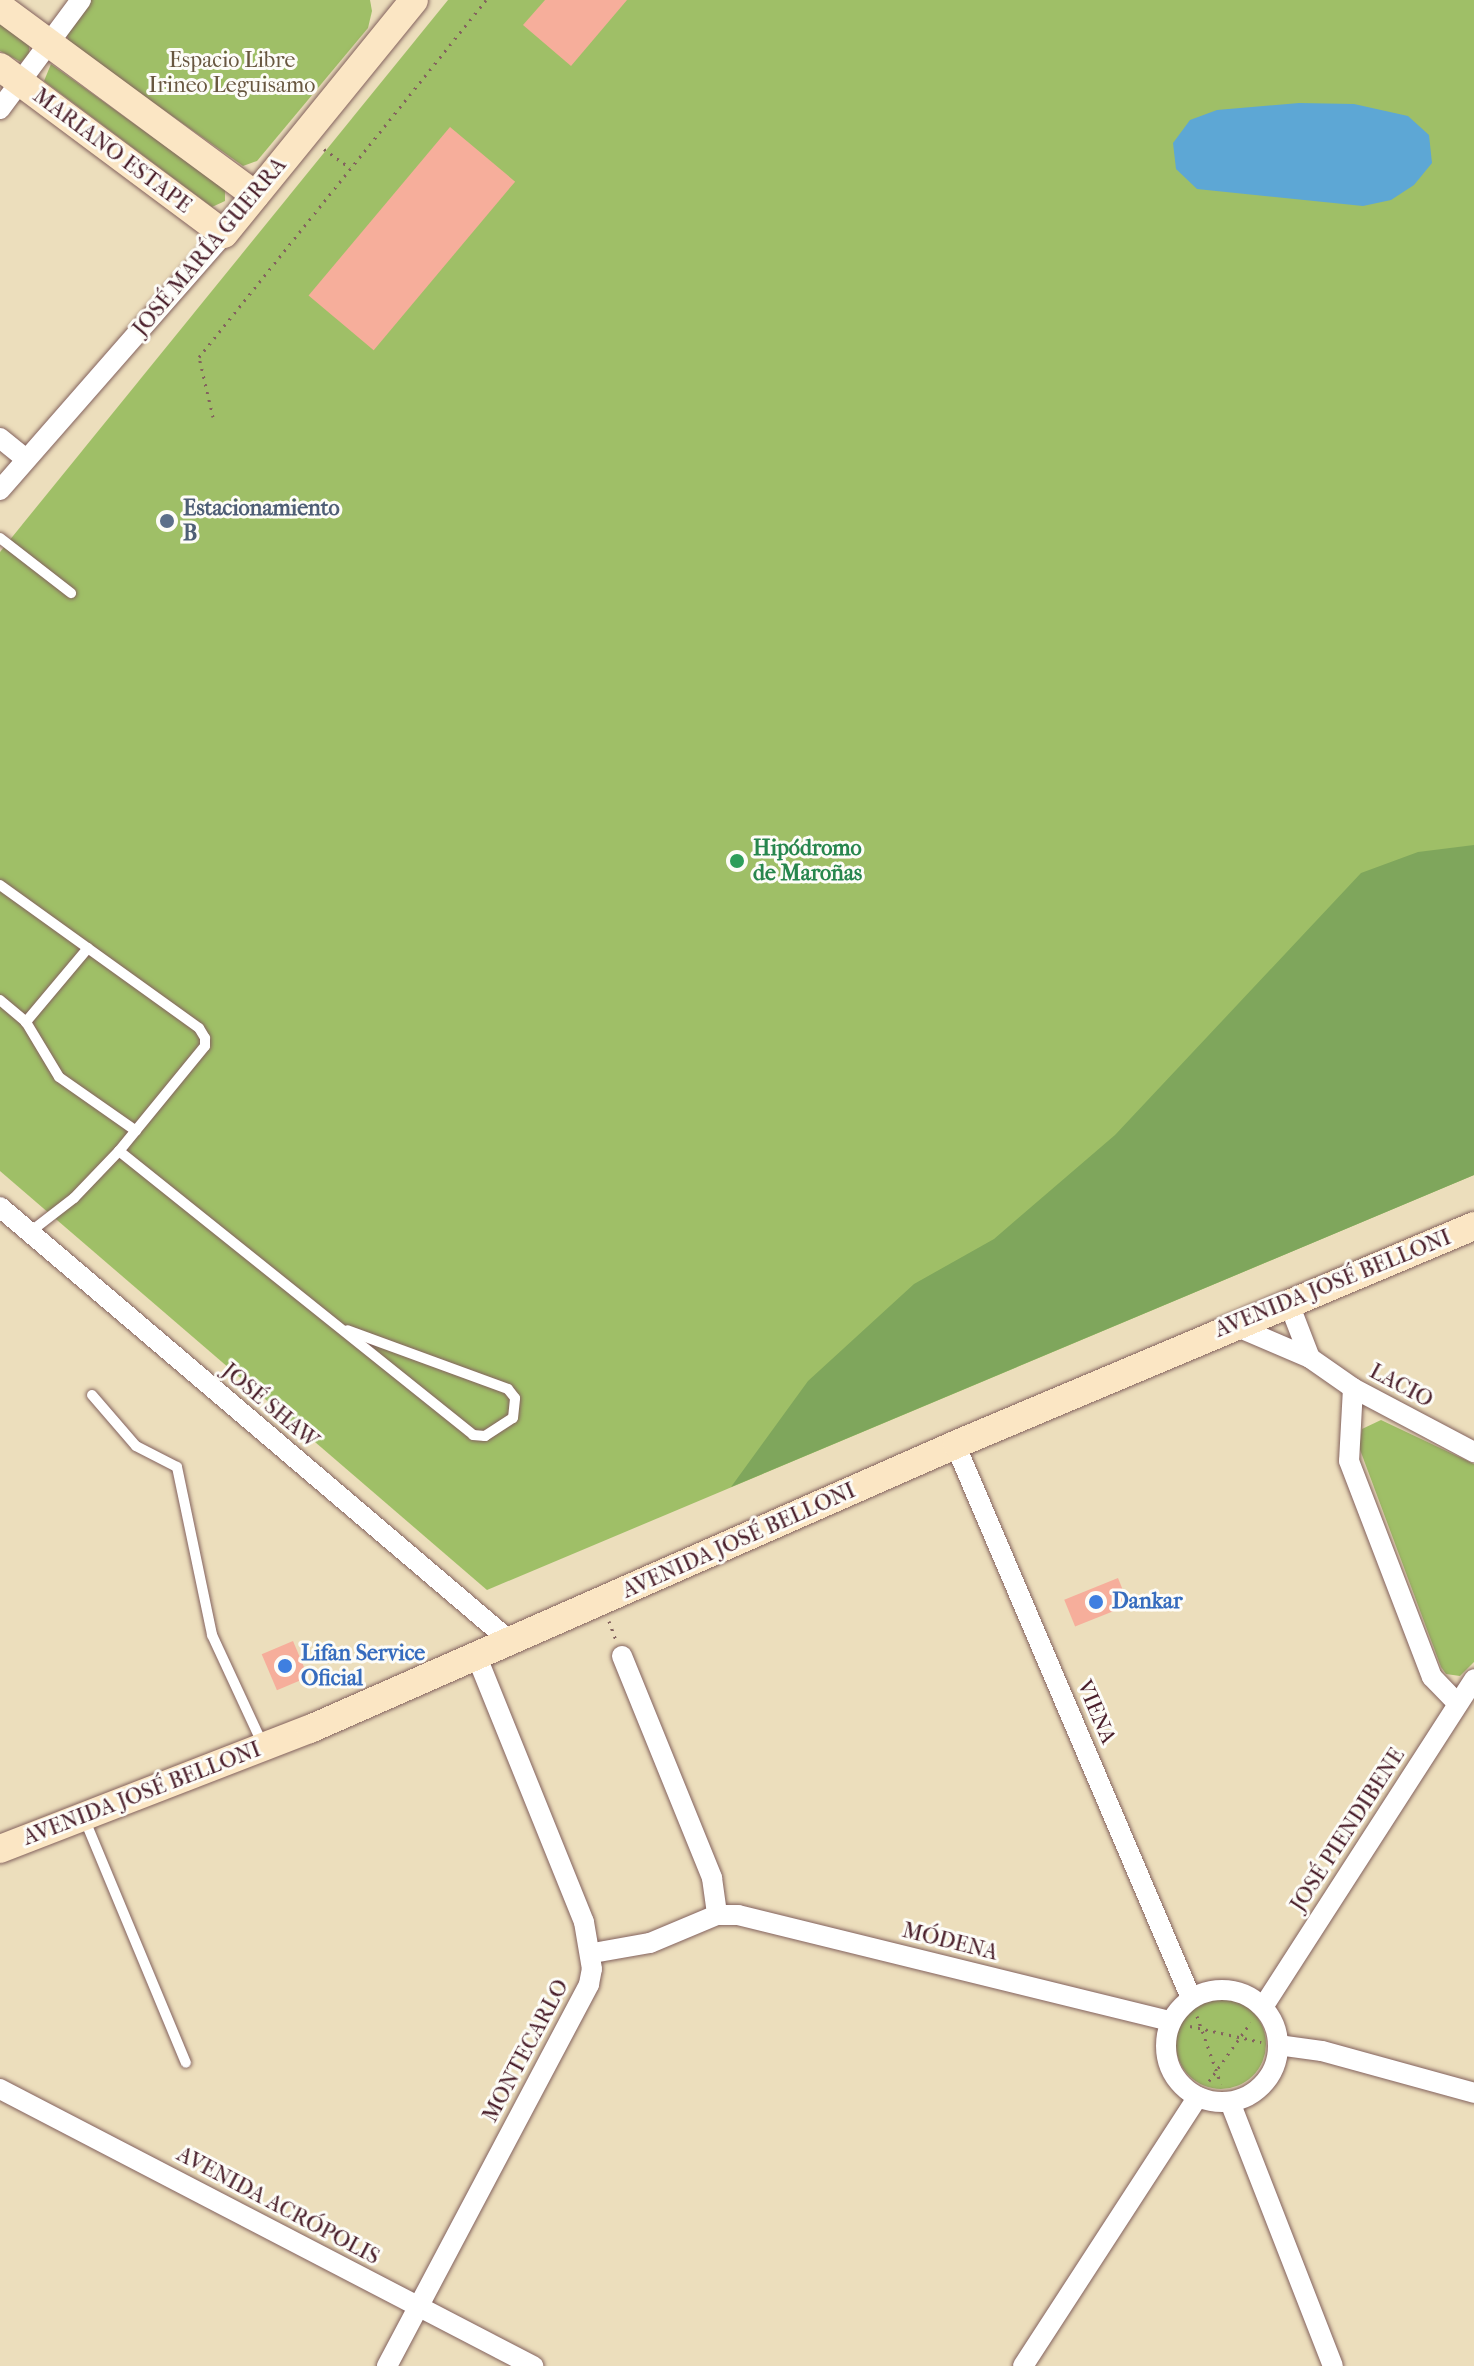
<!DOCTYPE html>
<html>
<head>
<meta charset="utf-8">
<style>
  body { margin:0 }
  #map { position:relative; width:1474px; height:2366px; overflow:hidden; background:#ecdebc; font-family:"IM FELL French Canon",serif }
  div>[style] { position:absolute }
  .green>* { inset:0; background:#9fbf67 }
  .round { border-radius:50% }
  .forest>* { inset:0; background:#7fa65c }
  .water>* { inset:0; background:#5da7d5 }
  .building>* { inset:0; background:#f6ae9b; transform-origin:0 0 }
  .path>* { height:3px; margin-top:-1.5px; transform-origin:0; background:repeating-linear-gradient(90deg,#83625e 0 2px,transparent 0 8px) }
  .roads { filter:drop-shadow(0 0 2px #83625e) drop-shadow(0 0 2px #83625e) }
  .lane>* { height:10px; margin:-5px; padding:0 5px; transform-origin:5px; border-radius:5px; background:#fff }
  .street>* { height:20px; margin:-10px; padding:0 10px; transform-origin:10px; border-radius:10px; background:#fff }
  .street>.ring { margin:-10px; padding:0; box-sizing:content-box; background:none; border:20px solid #fff; border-radius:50% }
  .secondary>* { height:28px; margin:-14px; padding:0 14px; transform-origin:14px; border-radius:14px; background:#fbe6c4 }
  .dots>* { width:22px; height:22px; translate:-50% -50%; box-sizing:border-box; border:4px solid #fdfcf7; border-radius:50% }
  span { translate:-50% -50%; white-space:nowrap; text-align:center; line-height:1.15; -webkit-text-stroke:6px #fdfcf7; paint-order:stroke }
  .park-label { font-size:22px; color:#685740 }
  .street-label { font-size:22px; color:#4a1f2b }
  .service-label { font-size:22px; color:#4e5e75; font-weight:700 }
  .left { translate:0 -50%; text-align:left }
  .leisure-label { font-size:22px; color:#27864d; font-weight:700 }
  .shop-label { font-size:22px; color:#366cbe; font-weight:700 }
</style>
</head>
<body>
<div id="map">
  <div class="green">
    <i style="clip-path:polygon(89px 0,370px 0,372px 11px,368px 28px,257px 161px,243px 166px,69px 43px,66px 32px)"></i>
    <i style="clip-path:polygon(448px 0,1474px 0,1474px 1175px,487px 1590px,0 1171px,0 552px)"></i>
    <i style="clip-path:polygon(0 22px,29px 44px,29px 55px,21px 62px,0 51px)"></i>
    <i style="clip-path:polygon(51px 64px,225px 189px,225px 201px,212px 207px,44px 81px)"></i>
    <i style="clip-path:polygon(1381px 1420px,1474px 1464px,1474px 1662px,1460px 1676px,1446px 1674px,1441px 1667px,1359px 1447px,1362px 1429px)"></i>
    <i class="round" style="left:1176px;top:1999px;width:90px;height:90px"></i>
  </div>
  <div class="forest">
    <i style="clip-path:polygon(1474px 845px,1474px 1175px,731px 1487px,808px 1381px,914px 1284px,994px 1239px,1115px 1135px,1361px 873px,1418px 852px)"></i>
  </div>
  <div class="water">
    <i style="clip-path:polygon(1299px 103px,1354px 104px,1408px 116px,1429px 135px,1432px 163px,1414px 185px,1391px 200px,1363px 206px,1197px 189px,1176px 169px,1173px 143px,1190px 120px,1217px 110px)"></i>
  </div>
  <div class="building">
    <i style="clip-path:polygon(545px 0,627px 0,571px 66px,523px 25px)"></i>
    <i style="left:450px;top:127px;width:85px;height:220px;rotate:40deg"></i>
    <i style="left:1118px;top:1578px;width:29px;height:58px;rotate:68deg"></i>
    <i style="left:293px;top:1641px;width:39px;height:34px;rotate:67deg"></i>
  </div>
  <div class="path">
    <i style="left:324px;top:149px;width:32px;rotate:36deg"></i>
    <i style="left:213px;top:417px;width:62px;rotate:-103.1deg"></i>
    <i style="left:199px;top:357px;width:458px;rotate:-51.2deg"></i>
    <i style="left:609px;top:1621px;width:20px;rotate:70deg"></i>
    <i style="left:1197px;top:2016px;width:72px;rotate:70.6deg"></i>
    <i style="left:1190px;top:2026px;width:73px;rotate:12.7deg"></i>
    <i style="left:1209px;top:2081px;width:72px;rotate:-54.6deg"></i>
  </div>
  <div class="roads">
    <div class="lane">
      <i style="left:0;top:538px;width:90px;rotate:37.8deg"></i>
      <i style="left:0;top:885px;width:245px;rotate:35.7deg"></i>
      <i style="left:199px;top:1028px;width:12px;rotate:59deg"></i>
      <i style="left:205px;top:1038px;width:8px;rotate:90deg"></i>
      <i style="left:205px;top:1046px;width:136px;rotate:129.3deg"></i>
      <i style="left:119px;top:1151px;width:65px;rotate:133.8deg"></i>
      <i style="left:74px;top:1198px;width:56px;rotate:142.3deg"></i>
      <i style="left:88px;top:948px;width:97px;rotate:130deg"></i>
      <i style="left:26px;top:1022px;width:64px;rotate:59deg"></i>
      <i style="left:59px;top:1077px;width:94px;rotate:35deg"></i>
      <i style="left:0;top:1000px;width:34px;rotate:40deg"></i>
      <i style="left:119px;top:1151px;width:454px;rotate:38.7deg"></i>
      <i style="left:473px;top:1435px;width:12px;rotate:5deg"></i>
      <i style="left:485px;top:1436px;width:33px;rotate:-33deg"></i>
      <i style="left:513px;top:1418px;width:20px;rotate:-84deg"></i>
      <i style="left:515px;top:1398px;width:11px;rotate:-128deg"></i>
      <i style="left:508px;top:1389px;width:171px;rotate:-159.9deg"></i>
      <i style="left:92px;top:1395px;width:67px;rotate:49.2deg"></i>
      <i style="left:136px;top:1446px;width:46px;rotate:27.1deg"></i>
      <i style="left:177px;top:1467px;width:172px;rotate:78.2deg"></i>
      <i style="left:212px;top:1635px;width:121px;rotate:65.1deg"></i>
      <i style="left:84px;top:1818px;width:265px;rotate:67.4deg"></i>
    </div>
    <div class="street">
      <i style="left:0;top:109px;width:136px;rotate:-53.4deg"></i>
      <i style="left:0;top:438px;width:33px;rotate:39deg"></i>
      <i style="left:0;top:490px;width:340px;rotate:-48.8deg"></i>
      <i style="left:0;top:1207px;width:670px;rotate:40.4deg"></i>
      <i style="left:1288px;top:1301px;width:61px;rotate:68.9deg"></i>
      <i style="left:1233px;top:1325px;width:84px;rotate:23.2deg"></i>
      <i style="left:1310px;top:1358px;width:52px;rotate:34.9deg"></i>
      <i style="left:1353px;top:1388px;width:137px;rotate:27.9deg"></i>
      <i style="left:1353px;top:1388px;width:73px;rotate:93.1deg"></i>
      <i style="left:1349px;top:1461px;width:231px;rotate:69deg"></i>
      <i style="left:1432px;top:1677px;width:37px;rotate:46deg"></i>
      <i style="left:955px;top:1444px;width:602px;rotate:66.93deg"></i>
      <i style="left:622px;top:1656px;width:240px;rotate:67.9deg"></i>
      <i style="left:712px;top:1878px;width:37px;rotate:82deg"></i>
      <i style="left:593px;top:1953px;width:58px;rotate:-10deg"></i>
      <i style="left:650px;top:1943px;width:73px;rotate:-22.7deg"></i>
      <i style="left:717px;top:1915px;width:21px"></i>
      <i style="left:738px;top:1915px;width:446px;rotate:13.8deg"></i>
      <i class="ring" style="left:1166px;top:1990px;width:92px;height:92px"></i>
      <i style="left:1263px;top:2007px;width:390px;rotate:-57.2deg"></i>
      <i style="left:1278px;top:2045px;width:44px;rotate:7.8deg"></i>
      <i style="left:1322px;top:2051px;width:158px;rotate:15.4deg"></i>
      <i style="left:0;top:2089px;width:601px;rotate:27.46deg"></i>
      <i style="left:1230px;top:2102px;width:283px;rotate:68.7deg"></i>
      <i style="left:387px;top:2366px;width:432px;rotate:-62.1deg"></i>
      <i style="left:589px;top:1984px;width:15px;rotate:-79deg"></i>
      <i style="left:592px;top:1969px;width:48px;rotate:-99.7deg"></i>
      <i style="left:584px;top:1922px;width:288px;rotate:-112deg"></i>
      <i style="left:1023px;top:2366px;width:321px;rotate:-57deg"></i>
    </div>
    <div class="secondary">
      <i style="left:0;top:7px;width:317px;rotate:36.4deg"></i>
      <i style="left:0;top:67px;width:279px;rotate:36.7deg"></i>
      <i style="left:224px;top:234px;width:301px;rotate:-50.9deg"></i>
      <i style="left:0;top:1849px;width:332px;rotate:-21.2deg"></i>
      <i style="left:310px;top:1729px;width:707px;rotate:-23.77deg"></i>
      <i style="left:957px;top:1444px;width:561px;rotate:-22.86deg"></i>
    </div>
  </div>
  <div class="dots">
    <i style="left:167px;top:521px;background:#5c6f8a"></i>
    <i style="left:737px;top:861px;background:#2e9e5b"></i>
    <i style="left:1096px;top:1602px;background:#3f7fe0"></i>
    <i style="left:285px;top:1666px;background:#3f7fe0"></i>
  </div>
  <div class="park-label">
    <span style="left:232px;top:73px">Espacio Libre<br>Irineo Leguisamo</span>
  </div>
  <div class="street-label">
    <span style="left:112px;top:151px;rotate:37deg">MARIANO ESTAPE</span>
    <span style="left:210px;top:247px;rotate:-50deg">JOSÉ MARÍA GUERRA</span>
    <span style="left:1333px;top:1284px;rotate:-22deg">AVENIDA JOSÉ BELLONI</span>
    <span style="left:1401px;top:1386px;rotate:28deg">LACIO</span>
    <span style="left:270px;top:1406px;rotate:40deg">JOSÉ SHAW</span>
    <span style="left:739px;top:1541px;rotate:-24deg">AVENIDA JOSÉ BELLONI</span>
    <span style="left:1096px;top:1712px;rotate:67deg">VIENA</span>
    <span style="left:142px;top:1794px;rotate:-21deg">AVENIDA JOSÉ BELLONI</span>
    <span style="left:1348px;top:1830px;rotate:-57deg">JOSÉ PIENDIBENE</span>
    <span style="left:950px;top:1942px;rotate:14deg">MÓDENA</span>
    <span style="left:526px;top:2051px;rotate:-62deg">MONTECARLO</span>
    <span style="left:278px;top:2206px;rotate:28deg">AVENIDA ACRÓPOLIS</span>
  </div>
  <div class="service-label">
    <span class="left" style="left:183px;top:521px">Estacionamiento<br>B</span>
  </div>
  <div class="leisure-label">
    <span class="left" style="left:753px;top:861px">Hipódromo<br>de Maroñas</span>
  </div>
  <div class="shop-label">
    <span class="left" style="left:1112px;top:1602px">Dankar</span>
    <span class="left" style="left:301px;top:1666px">Lifan Service<br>Oficial</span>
  </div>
</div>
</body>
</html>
